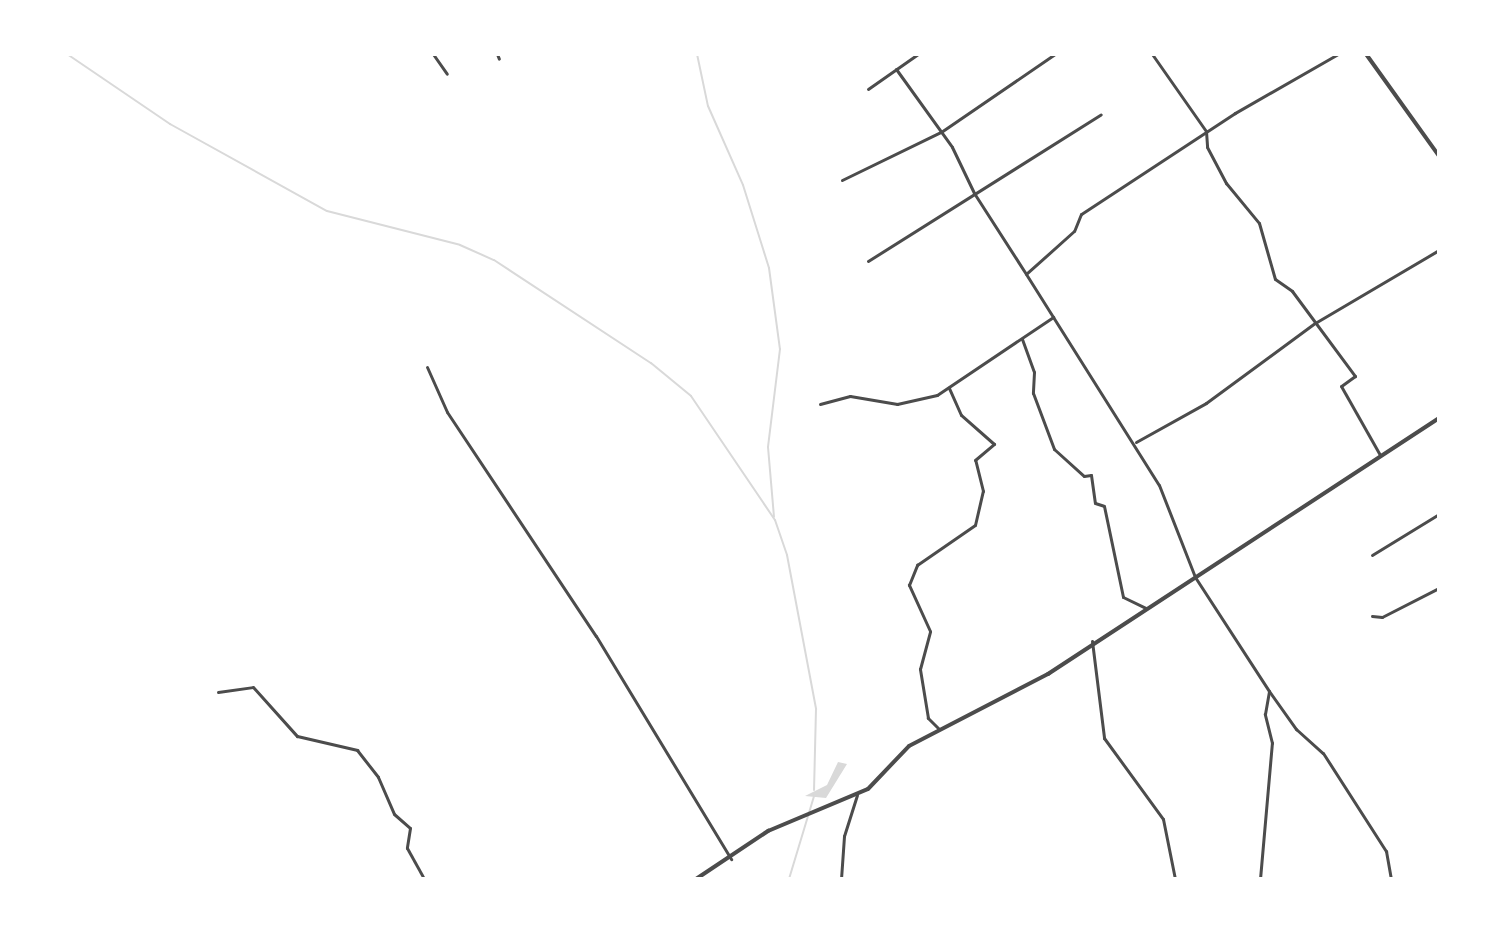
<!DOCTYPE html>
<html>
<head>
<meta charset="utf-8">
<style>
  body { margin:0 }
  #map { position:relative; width:1493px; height:933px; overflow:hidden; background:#fff; font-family:"Roboto Condensed",sans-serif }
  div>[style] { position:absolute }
  .water>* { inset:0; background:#d9d9d9 }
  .stream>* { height:2px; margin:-1px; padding:0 1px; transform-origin:1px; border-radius:1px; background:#d9d9d9 }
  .minor>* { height:3px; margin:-1.5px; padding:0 1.5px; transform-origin:1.5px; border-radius:1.5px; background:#4c4c4c }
  .tertiary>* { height:4px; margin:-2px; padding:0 2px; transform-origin:2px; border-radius:2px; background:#4c4c4c }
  span { translate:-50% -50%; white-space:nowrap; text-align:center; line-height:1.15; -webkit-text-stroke:8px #fff; paint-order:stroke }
  .frame { position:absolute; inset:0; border:56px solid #fff; pointer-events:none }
</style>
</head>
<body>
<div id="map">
  <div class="water">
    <i style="clip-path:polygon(838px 762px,847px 764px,826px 798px,805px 796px,827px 785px)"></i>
  </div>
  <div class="stream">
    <i style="left:67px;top:54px;width:125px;rotate:34.2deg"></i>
    <i style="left:170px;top:124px;width:179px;rotate:29deg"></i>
    <i style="left:327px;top:211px;width:137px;rotate:14.3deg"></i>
    <i style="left:460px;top:245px;width:37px;rotate:24deg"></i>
    <i style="left:494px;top:260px;width:188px;rotate:33.3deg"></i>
    <i style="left:651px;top:363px;width:52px;rotate:39.5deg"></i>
    <i style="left:691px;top:396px;width:150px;rotate:55.9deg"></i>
    <i style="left:775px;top:520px;width:37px;rotate:71deg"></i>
    <i style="left:787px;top:555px;width:157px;rotate:79.3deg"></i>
    <i style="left:816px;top:709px;width:81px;rotate:91.4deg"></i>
    <i style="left:697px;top:54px;width:53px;rotate:78.1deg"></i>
    <i style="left:708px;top:106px;width:86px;rotate:66.1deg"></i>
    <i style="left:743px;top:185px;width:87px;rotate:72.6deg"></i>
    <i style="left:769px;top:268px;width:82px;rotate:82.3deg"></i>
    <i style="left:780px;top:349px;width:99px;rotate:97deg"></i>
    <i style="left:768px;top:447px;width:70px;rotate:85.1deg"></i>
    <i style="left:789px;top:879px;width:87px;rotate:-73.2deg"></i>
  </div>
  <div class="minor">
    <i style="left:433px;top:54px;width:24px;rotate:55deg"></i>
    <i style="left:497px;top:54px;width:5px;rotate:68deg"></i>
    <i style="left:1152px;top:54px;width:94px;rotate:55deg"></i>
    <i style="left:1206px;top:131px;width:16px;rotate:86deg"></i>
    <i style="left:1207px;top:147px;width:41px;rotate:62.2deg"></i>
    <i style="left:1226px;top:183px;width:52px;rotate:50.5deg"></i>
    <i style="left:1259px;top:223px;width:58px;rotate:74.1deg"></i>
    <i style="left:1275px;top:279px;width:21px;rotate:35deg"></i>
    <i style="left:1292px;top:291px;width:106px;rotate:53.5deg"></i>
    <i style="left:1355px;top:376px;width:17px;rotate:144deg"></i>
    <i style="left:1341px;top:386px;width:79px;rotate:60.5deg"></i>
    <i style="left:1338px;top:54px;width:119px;rotate:150.2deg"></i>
    <i style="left:1235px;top:113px;width:184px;rotate:146.7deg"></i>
    <i style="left:1081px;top:214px;width:18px;rotate:112deg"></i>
    <i style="left:1074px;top:231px;width:64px;rotate:138.1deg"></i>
    <i style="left:1026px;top:274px;width:249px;rotate:57.8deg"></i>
    <i style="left:1159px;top:485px;width:99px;rotate:68.6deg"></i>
    <i style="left:1195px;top:577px;width:136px;rotate:57deg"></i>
    <i style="left:1269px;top:691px;width:47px;rotate:54.6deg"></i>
    <i style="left:1296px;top:729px;width:36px;rotate:42deg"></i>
    <i style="left:1323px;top:753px;width:117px;rotate:57.3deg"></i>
    <i style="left:1386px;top:851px;width:28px;rotate:80deg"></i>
    <i style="left:896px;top:69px;width:96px;rotate:54.3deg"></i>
    <i style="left:952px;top:147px;width:51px;rotate:64.4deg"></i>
    <i style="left:974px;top:193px;width:96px;rotate:57.3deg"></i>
    <i style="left:868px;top:89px;width:61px;rotate:-35deg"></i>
    <i style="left:842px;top:180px;width:110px;rotate:-25.9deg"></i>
    <i style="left:941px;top:132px;width:138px;rotate:-34.4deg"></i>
    <i style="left:868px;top:261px;width:275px;rotate:-32.2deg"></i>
    <i style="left:1022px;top:339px;width:35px;rotate:70deg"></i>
    <i style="left:1034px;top:372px;width:21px;rotate:93deg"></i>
    <i style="left:1033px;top:393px;width:60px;rotate:69.4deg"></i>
    <i style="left:1054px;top:449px;width:40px;rotate:42deg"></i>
    <i style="left:1084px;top:476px;width:7px;rotate:-8deg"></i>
    <i style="left:1091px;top:475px;width:28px;rotate:82deg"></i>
    <i style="left:1095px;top:503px;width:9px;rotate:18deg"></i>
    <i style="left:1104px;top:506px;width:93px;rotate:78.2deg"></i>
    <i style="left:1123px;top:597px;width:25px;rotate:26deg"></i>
    <i style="left:427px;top:367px;width:49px;rotate:66deg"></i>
    <i style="left:447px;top:412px;width:269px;rotate:56.4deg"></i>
    <i style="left:596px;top:636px;width:261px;rotate:58.8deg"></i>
    <i style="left:820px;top:404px;width:31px;rotate:-15deg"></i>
    <i style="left:850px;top:396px;width:48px;rotate:9.7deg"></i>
    <i style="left:897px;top:404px;width:41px;rotate:-12.7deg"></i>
    <i style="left:937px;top:395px;width:140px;rotate:-33.9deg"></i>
    <i style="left:1136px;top:442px;width:80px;rotate:-29.1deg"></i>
    <i style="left:1206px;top:403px;width:135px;rotate:-36.3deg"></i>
    <i style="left:1315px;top:323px;width:144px;rotate:-30.5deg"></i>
    <i style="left:1372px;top:555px;width:79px;rotate:-31.5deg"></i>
    <i style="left:1372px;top:616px;width:10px;rotate:6deg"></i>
    <i style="left:1382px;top:617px;width:64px;rotate:-27deg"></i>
    <i style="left:1092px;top:641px;width:98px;rotate:82.9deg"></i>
    <i style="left:1104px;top:738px;width:100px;rotate:53.9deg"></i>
    <i style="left:1163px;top:819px;width:61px;rotate:78.7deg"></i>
    <i style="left:218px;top:692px;width:35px;rotate:-8deg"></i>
    <i style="left:253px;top:687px;width:66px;rotate:48.1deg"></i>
    <i style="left:297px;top:736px;width:62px;rotate:13.1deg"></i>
    <i style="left:357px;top:750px;width:34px;rotate:52deg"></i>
    <i style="left:378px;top:777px;width:40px;rotate:66.6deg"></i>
    <i style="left:394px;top:814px;width:21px;rotate:41deg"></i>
    <i style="left:410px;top:828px;width:20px;rotate:99deg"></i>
    <i style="left:407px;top:848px;width:35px;rotate:61deg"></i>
    <i style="left:939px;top:729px;width:16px;rotate:-135deg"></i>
    <i style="left:928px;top:718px;width:50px;rotate:-99.3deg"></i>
    <i style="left:920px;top:669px;width:39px;rotate:-75deg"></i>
    <i style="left:930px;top:631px;width:51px;rotate:-114.5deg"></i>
    <i style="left:909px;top:585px;width:22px;rotate:-68deg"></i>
    <i style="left:917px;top:565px;width:70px;rotate:-34.6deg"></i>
    <i style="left:975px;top:525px;width:35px;rotate:-77deg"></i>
    <i style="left:983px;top:491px;width:32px;rotate:-104deg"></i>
    <i style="left:975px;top:460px;width:25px;rotate:-40deg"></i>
    <i style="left:994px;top:444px;width:44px;rotate:-138.7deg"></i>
    <i style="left:961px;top:415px;width:30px;rotate:-114deg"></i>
    <i style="left:841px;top:879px;width:43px;rotate:-86deg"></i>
    <i style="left:844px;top:836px;width:43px;rotate:-72.4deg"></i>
    <i style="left:1260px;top:879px;width:137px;rotate:-85deg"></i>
    <i style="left:1272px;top:743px;width:30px;rotate:-104deg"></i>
    <i style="left:1265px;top:714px;width:23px;rotate:-80deg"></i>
  </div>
  <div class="tertiary">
    <i style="left:1366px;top:54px;width:125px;rotate:54.4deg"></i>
    <i style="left:696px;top:879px;width:87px;rotate:-33.7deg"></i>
    <i style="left:768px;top:831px;width:108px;rotate:-22.8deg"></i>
    <i style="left:868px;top:789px;width:59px;rotate:-46.4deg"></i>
    <i style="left:909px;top:746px;width:157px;rotate:-27.4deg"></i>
    <i style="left:1048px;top:674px;width:467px;rotate:-33.2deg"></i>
  </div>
  <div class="frame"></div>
</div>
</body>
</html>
